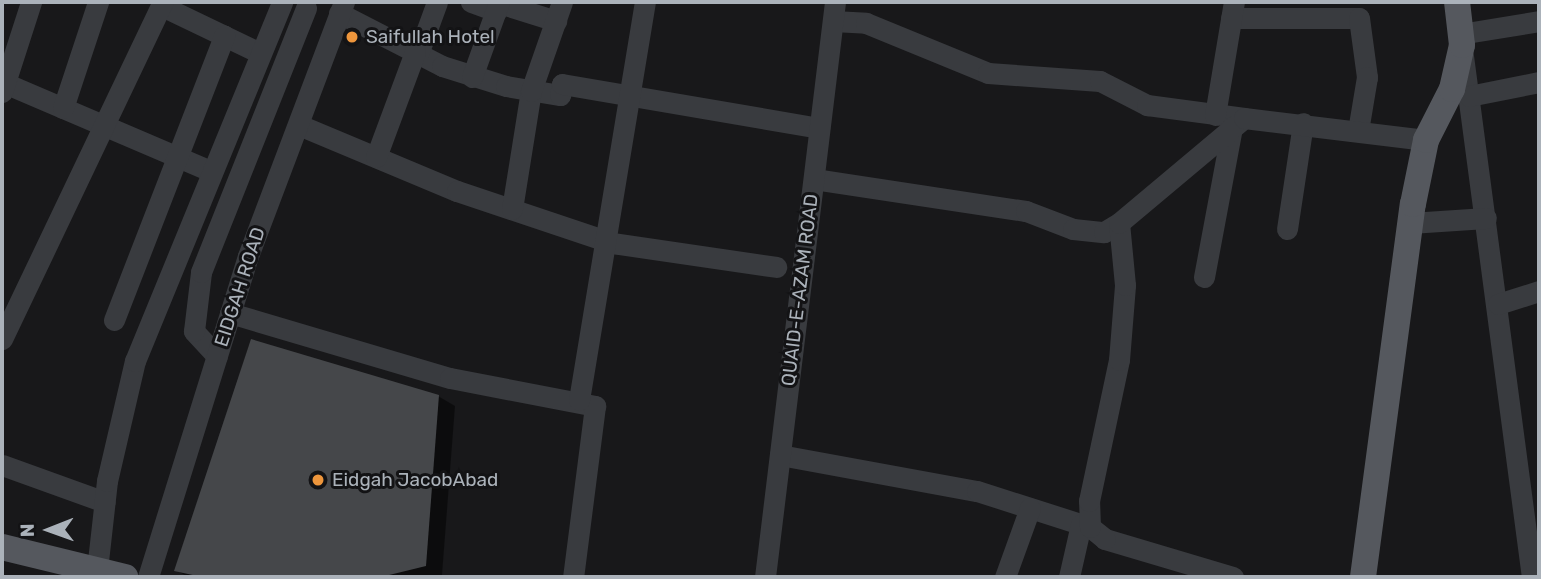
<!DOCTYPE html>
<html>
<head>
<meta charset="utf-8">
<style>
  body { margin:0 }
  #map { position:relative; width:1541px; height:579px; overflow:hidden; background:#18181a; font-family:Rubik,sans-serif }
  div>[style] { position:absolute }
  .shadow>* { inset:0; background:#0007 }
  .building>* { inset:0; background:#45474a }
  .minor>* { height:21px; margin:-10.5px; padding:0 10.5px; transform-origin:10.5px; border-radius:10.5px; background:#393b3f }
  .major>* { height:26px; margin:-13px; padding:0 13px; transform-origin:13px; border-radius:13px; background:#55585e }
  .dots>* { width:19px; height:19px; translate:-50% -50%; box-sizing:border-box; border:4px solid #131315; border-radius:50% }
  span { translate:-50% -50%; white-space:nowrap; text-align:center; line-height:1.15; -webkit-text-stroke:6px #131315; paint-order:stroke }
  .poi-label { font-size:19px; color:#abb2ba }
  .left { translate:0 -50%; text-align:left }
  .street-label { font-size:19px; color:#abb2ba }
  .frame { position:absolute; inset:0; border:4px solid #abb2ba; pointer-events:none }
  .north { position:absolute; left:14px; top:495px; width:70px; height:70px; -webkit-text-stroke:5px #131315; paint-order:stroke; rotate:269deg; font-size:19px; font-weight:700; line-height:28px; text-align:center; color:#abb2ba }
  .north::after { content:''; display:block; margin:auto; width:24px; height:32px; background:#abb2ba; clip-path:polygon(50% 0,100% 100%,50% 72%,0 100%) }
</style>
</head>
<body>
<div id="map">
  <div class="shadow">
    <i style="clip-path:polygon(438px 396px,455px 406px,442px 575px,188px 577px,176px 570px)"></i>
  </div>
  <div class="building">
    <i style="clip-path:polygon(251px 339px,439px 395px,426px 566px,381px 577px,202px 577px,174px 571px)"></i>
  </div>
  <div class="minor">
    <i style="left:471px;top:2px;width:27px;rotate:20deg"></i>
    <i style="left:499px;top:3px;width:60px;rotate:17.5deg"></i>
    <i style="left:162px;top:6px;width:109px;rotate:25.6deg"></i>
    <i style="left:339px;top:13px;width:116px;rotate:27.2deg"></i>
    <i style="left:442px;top:66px;width:67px;rotate:17.4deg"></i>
    <i style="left:506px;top:86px;width:55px;rotate:9.5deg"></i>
    <i style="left:560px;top:95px;width:11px;rotate:-80deg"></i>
    <i style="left:562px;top:84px;width:261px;rotate:9.7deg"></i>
    <i style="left:1231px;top:18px;width:128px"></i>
    <i style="left:1359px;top:18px;width:60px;rotate:82.3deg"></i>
    <i style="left:1367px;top:77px;width:55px;rotate:99.5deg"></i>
    <i style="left:833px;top:21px;width:33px;rotate:3deg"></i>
    <i style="left:866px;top:23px;width:132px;rotate:22.3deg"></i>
    <i style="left:988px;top:73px;width:112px;rotate:4.1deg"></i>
    <i style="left:1100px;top:81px;width:53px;rotate:27.1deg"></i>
    <i style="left:1147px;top:105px;width:98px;rotate:7.6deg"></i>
    <i style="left:1460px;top:34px;width:80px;rotate:-9.3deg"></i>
    <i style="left:418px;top:54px;width:55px;rotate:-69.9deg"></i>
    <i style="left:1463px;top:56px;width:526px;rotate:82.46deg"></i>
    <i style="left:472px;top:77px;width:80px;rotate:-70.2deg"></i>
    <i style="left:2px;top:82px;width:227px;rotate:23.1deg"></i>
    <i style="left:2px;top:92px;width:95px;rotate:-72.1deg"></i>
    <i style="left:1469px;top:96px;width:71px;rotate:-11.3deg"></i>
    <i style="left:63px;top:108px;width:112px;rotate:-71.7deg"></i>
    <i style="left:1215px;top:115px;width:115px;rotate:-80.5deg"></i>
    <i style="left:299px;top:125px;width:171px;rotate:22.7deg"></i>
    <i style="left:457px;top:191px;width:163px;rotate:18.5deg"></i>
    <i style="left:612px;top:243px;width:166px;rotate:8.3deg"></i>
    <i style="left:376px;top:157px;width:112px;rotate:-69.6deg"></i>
    <i style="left:814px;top:179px;width:214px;rotate:8.6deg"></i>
    <i style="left:1026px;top:211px;width:50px;rotate:21deg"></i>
    <i style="left:1073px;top:229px;width:31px;rotate:6deg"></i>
    <i style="left:1104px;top:232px;width:17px;rotate:-31deg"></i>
    <i style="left:512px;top:209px;width:120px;rotate:-80.9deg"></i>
    <i style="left:531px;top:91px;width:94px;rotate:-70.8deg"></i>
    <i style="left:1410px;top:223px;width:76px;rotate:-3.8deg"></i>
    <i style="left:1287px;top:229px;width:107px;rotate:-81.4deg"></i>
    <i style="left:1204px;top:277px;width:153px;rotate:-79.4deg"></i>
    <i style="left:1498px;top:304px;width:43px;rotate:-17.6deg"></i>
    <i style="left:230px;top:313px;width:229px;rotate:16.5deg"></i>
    <i style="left:450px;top:378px;width:148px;rotate:10.9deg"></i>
    <i style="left:595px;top:406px;width:172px;rotate:97.3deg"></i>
    <i style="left:114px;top:320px;width:305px;rotate:-68.8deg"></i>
    <i style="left:2px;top:339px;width:373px;rotate:-64.5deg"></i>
    <i style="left:217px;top:356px;width:34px;rotate:-133deg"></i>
    <i style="left:194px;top:331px;width:59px;rotate:-83.2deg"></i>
    <i style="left:201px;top:272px;width:284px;rotate:-68.3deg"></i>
    <i style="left:579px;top:400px;width:403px;rotate:-80.6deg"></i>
    <i style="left:780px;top:455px;width:200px;rotate:10.4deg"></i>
    <i style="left:977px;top:491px;width:119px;rotate:17.7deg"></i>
    <i style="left:2px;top:465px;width:109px;rotate:19.8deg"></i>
    <i style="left:97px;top:570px;width:90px;rotate:-83.6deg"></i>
    <i style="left:107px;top:481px;width:123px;rotate:-76.9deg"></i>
    <i style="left:135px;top:361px;width:388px;rotate:-67.7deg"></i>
    <i style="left:148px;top:577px;width:336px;rotate:-72.7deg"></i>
    <i style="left:248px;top:256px;width:272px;rotate:-69.3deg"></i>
    <i style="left:765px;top:577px;width:579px;rotate:-83.06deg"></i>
    <i style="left:1005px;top:577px;width:73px;rotate:-70.1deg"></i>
    <i style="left:1069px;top:577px;width:54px;rotate:-77.2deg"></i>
    <i style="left:1233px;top:577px;width:134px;rotate:-163.5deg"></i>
    <i style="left:1105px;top:539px;width:19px;rotate:-141deg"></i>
    <i style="left:1090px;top:527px;width:26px;rotate:-92deg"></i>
    <i style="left:1089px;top:501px;width:144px;rotate:-78deg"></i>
    <i style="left:1119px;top:360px;width:75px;rotate:-85.4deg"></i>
    <i style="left:1125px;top:285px;width:62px;rotate:-95.5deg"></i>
    <i style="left:1119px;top:223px;width:163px;rotate:-40deg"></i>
    <i style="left:1244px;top:118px;width:183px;rotate:6.9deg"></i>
  </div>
  <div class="major">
    <i style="left:2px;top:547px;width:127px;rotate:13.7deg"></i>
    <i style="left:1363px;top:577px;width:376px;rotate:-82.4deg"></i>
    <i style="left:1413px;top:204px;width:65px;rotate:-78.5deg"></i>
    <i style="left:1426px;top:140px;width:57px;rotate:-63deg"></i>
    <i style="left:1452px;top:89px;width:45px;rotate:-77.2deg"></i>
    <i style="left:1462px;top:45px;width:43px;rotate:-96.6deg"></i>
  </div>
  <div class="dots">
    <i style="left:352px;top:37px;background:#ee963c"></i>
    <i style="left:318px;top:480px;background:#ee963c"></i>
  </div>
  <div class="poi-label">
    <span class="left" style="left:366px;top:37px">Saifullah Hotel</span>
    <span class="left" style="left:332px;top:480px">Eidgah JacobAbad</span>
  </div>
  <div class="street-label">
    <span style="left:240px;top:287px;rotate:-72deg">EIDGAH ROAD</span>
    <span style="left:800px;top:290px;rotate:-83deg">QUAID-E-AZAM ROAD</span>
  </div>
  <div class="frame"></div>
  <div class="north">N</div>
</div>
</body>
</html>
